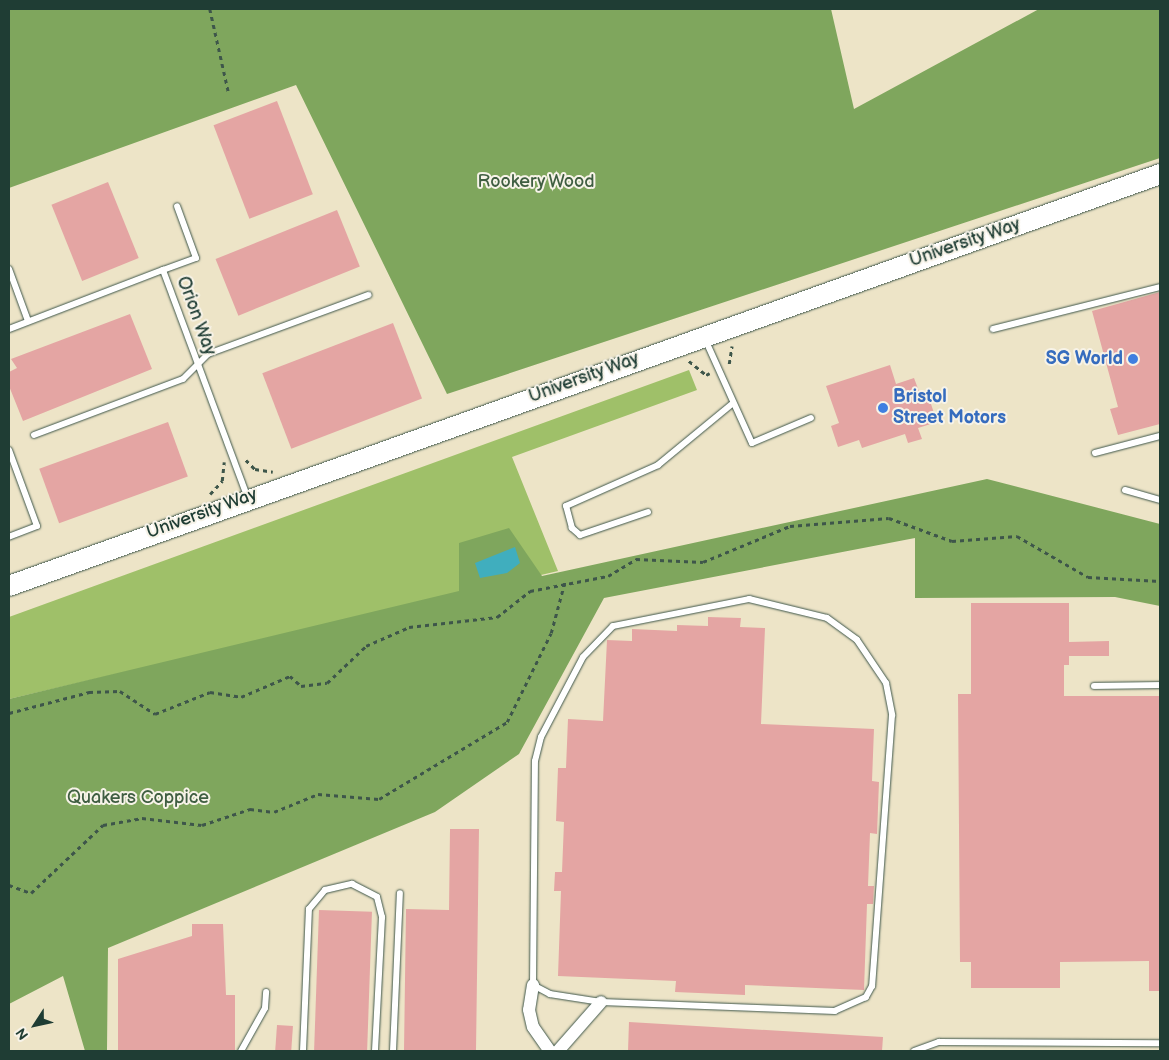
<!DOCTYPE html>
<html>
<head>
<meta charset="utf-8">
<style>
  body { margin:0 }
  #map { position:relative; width:1169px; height:1060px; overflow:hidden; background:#ede4c7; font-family:"Balsamiq Sans",sans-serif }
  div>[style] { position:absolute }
  .green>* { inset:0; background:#9fc069 }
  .forest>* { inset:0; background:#7fa65d }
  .water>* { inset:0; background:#40aebe }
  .building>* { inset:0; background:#e4a5a3; transform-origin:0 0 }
  .path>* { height:2.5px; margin-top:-1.25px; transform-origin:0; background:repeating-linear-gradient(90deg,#3e564a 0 4px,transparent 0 8px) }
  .roads { filter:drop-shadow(0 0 1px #3e564a) drop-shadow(0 0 1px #3e564a) }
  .service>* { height:6px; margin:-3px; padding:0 3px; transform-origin:3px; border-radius:3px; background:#fff }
  .minor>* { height:12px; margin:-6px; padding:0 6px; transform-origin:6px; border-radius:6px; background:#fff }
  .trunk>* { height:20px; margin:-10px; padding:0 10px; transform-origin:10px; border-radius:10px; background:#fff }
  .dots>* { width:14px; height:14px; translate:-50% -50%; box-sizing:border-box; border:2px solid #f7f3e8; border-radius:50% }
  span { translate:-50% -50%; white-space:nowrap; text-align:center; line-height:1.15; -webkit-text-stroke:4px #f7f3e8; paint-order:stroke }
  .park-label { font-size:18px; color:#3f5e41 }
  .street-label { font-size:18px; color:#1f3d34 }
  .shop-label { font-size:18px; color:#366cbe; font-weight:700 }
  .right { translate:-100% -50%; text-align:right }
  .left { translate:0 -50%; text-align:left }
  .frame { position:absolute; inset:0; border:10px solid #1f3d34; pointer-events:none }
  .north { position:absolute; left:10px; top:1000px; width:50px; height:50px; -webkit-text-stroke:4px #f7f3e8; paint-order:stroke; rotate:235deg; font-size:14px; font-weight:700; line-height:20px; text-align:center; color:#1f3d34 }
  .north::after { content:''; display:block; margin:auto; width:18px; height:22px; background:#1f3d34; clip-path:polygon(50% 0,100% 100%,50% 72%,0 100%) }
</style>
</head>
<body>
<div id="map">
  <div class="green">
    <i style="clip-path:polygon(689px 370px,697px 390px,512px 457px,558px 571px,9px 699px,9px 617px)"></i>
  </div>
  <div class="forest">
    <i style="clip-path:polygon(9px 9px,831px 9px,854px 109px,1039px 9px,1160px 9px,1160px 158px,447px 394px,296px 85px,9px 188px)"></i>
    <i style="clip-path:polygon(987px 479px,1160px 524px,1160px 606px,1115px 597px,915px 598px,915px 538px,604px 598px,519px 754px,435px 812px,108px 948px,107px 1051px,85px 1051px,63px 976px,9px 1004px,9px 699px,459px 591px,459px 543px,509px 528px,542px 576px)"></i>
  </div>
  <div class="water">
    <i style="clip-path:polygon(515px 547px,520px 563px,507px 573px,480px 578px,475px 563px)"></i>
  </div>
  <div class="building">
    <i style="left:277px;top:101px;width:100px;height:68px;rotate:69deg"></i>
    <i style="left:108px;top:182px;width:82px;height:61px;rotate:68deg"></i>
    <i style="left:337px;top:210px;width:61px;height:131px;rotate:68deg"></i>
    <i style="clip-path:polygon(1160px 292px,1160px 424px,1118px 435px,1110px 409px,1118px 407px,1092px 311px)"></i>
    <i style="clip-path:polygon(130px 314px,152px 369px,23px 421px,9px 386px,9px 372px,17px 368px,11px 359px)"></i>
    <i style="left:393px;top:323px;width:81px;height:140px;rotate:69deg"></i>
    <i style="clip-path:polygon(890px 365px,896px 384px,914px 378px,920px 394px,927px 392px,937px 422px,918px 428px,922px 439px,908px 443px,905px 434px,862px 448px,859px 440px,838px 447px,831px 426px,839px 423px,826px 386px)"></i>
    <i style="left:168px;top:422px;width:58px;height:137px;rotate:70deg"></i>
    <i style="clip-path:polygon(971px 603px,1069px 603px,1069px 642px,1109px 641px,1109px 656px,1069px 656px,1069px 665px,1064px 665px,1064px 696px,1160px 696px,1160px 991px,1149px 991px,1149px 961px,1060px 962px,1060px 988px,971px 988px,971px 962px,960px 962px,958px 694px,971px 694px)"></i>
    <i style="clip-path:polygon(708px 617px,741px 618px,740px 627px,765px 628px,761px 724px,874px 729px,872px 781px,879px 782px,877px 834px,870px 833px,868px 886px,874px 886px,873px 904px,867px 904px,864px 990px,745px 985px,745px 995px,675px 992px,676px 981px,558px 976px,561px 891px,554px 891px,555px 872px,562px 872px,564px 822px,556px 821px,558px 768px,566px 768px,568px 719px,603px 721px,607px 640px,632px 641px,632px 629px,677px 631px,677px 625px,708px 626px)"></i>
    <i style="clip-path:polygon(450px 829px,479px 829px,476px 1051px,404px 1051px,406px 909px,449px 910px)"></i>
    <i style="left:319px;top:910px;width:53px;height:141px;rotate:2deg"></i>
    <i style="clip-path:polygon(192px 924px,223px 924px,226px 995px,235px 995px,235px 1051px,118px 1051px,118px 959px,192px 936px)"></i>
    <i style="clip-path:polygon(629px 1022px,883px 1037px,882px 1051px,628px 1051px)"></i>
    <i style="left:277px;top:1025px;width:16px;height:26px;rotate:4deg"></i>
  </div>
  <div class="path">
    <i style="left:210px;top:9px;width:87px;rotate:77.4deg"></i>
    <i style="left:689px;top:361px;width:22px;rotate:39deg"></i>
    <i style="left:706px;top:375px;width:4px;rotate:-27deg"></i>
    <i style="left:729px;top:364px;width:18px;rotate:-81deg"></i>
    <i style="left:246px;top:460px;width:13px;rotate:45deg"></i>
    <i style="left:255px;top:469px;width:18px;rotate:9deg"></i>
    <i style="left:210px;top:494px;width:18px;rotate:-47deg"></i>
    <i style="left:222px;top:481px;width:19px;rotate:-84deg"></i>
    <i style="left:9px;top:713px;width:83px;rotate:-14.7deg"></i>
    <i style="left:89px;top:692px;width:31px;rotate:-2deg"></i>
    <i style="left:120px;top:691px;width:42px;rotate:33.3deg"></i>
    <i style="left:155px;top:714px;width:59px;rotate:-21.8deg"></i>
    <i style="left:210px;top:692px;width:31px;rotate:9deg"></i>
    <i style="left:241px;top:697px;width:53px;rotate:-23.2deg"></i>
    <i style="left:290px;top:676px;width:15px;rotate:42deg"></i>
    <i style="left:301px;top:686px;width:26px;rotate:-7deg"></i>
    <i style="left:327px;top:683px;width:54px;rotate:-43.5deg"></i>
    <i style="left:366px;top:646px;width:47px;rotate:-23.8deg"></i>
    <i style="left:409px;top:627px;width:89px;rotate:-6.5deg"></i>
    <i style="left:497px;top:617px;width:42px;rotate:-38.2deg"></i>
    <i style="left:530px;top:591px;width:79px;rotate:-10.9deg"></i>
    <i style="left:608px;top:576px;width:33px;rotate:-31deg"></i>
    <i style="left:636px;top:559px;width:67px;rotate:2.6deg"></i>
    <i style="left:703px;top:562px;width:94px;rotate:-22.5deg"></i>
    <i style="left:790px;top:526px;width:99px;rotate:-4.6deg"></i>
    <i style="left:889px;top:518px;width:67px;rotate:20.1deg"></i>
    <i style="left:952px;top:541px;width:65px;rotate:-4.4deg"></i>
    <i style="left:1017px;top:536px;width:82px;rotate:30deg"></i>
    <i style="left:1088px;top:577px;width:72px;rotate:3.2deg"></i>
    <i style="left:9px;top:885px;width:23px;rotate:20deg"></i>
    <i style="left:31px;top:893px;width:99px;rotate:-43.4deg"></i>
    <i style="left:103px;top:825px;width:40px;rotate:-10deg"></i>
    <i style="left:142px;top:818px;width:60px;rotate:6.7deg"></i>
    <i style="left:202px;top:825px;width:51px;rotate:-18.4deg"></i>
    <i style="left:250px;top:809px;width:24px;rotate:7deg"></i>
    <i style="left:274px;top:812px;width:48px;rotate:-22.2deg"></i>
    <i style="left:318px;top:794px;width:61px;rotate:4.7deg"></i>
    <i style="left:379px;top:799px;width:149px;rotate:-31deg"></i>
    <i style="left:507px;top:722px;width:99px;rotate:-63.7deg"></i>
    <i style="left:551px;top:633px;width:54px;rotate:-74.9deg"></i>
  </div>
  <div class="roads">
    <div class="service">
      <i style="left:9px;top:269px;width:55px;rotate:69.9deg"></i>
      <i style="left:163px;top:270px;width:35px;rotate:-20deg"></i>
      <i style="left:196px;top:258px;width:55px;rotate:-110.1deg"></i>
      <i style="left:9px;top:329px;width:165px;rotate:-21deg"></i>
      <i style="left:163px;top:270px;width:243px;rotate:69.6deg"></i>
      <i style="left:993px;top:329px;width:172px;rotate:-14.1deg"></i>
      <i style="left:705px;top:339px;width:114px;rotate:65.7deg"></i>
      <i style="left:752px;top:443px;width:64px;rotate:-23deg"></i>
      <i style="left:34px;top:435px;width:159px;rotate:-20.6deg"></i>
      <i style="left:183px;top:379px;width:35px;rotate:-45deg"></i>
      <i style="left:208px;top:354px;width:171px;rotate:-20.2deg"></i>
      <i style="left:9px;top:450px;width:81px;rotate:69.8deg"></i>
      <i style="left:37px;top:526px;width:30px;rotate:159deg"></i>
      <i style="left:1095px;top:453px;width:67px;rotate:-14.7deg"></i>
      <i style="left:1125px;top:490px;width:36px;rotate:16deg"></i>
      <i style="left:648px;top:512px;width:72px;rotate:161.3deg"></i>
      <i style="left:580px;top:535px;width:11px;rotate:-139deg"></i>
      <i style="left:572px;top:528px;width:23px;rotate:-105deg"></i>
      <i style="left:566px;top:506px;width:101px;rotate:-24deg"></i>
      <i style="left:658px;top:465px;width:96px;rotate:-39.5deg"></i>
      <i style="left:749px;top:599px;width:80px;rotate:13.7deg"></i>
      <i style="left:827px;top:618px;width:37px;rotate:36deg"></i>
      <i style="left:857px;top:640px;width:52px;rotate:56deg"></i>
      <i style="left:886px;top:683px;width:33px;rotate:79deg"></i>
      <i style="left:892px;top:715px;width:272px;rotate:94.2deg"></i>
      <i style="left:872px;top:986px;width:13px;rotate:119deg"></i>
      <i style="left:866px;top:997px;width:34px;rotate:156deg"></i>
      <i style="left:835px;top:1011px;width:234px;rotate:-177.8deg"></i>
      <i style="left:601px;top:1002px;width:52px;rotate:-171.1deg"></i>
      <i style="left:550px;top:994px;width:19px;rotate:-152deg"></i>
      <i style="left:533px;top:985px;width:224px;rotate:-89.5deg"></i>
      <i style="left:535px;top:761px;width:25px;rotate:-76deg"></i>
      <i style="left:541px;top:737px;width:90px;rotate:-62.3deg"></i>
      <i style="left:583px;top:657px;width:43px;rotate:-45.9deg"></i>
      <i style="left:613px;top:626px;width:139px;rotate:-11.2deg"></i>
      <i style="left:1094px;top:686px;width:66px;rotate:-0.9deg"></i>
      <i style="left:241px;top:1051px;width:49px;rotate:-60.8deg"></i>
      <i style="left:265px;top:1008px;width:16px;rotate:-86deg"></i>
      <i style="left:303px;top:1051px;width:142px;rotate:-87.6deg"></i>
      <i style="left:309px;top:909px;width:25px;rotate:-50deg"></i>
      <i style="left:325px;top:890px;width:28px;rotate:-13deg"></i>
      <i style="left:352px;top:884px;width:28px;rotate:27deg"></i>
      <i style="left:377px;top:897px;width:21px;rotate:76deg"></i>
      <i style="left:382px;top:917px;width:134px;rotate:93deg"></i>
      <i style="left:393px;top:1051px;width:158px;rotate:-87.5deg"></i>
      <i style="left:914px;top:1051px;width:27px;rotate:-20deg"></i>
      <i style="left:939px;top:1042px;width:221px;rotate:0.3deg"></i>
    </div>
    <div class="minor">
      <i style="left:533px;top:985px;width:25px;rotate:99deg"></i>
      <i style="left:529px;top:1010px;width:17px;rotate:77deg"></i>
      <i style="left:533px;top:1027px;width:29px;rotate:55deg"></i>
      <i style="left:558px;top:1051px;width:65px;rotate:-48.7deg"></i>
    </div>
    <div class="trunk">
      <i style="left:9px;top:586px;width:1223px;rotate:-19.69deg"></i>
    </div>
  </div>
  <div class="dots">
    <i style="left:1133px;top:359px;background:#3f7fe0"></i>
    <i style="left:883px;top:408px;background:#3f7fe0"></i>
  </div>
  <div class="park-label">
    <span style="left:536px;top:182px">Rookery Wood</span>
    <span style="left:138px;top:798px">Quakers Coppice</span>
  </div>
  <div class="street-label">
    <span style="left:965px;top:243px;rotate:-19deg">University Way</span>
    <span style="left:196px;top:316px;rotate:70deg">Orion Way</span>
    <span style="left:584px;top:378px;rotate:-20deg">University Way</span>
    <span style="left:202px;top:514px;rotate:-20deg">University Way</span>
  </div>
  <div class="shop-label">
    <span class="right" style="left:1123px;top:359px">SG World</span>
    <span class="left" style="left:893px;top:408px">Bristol<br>Street Motors</span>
  </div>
  <div class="frame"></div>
  <div class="north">N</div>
</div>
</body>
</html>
